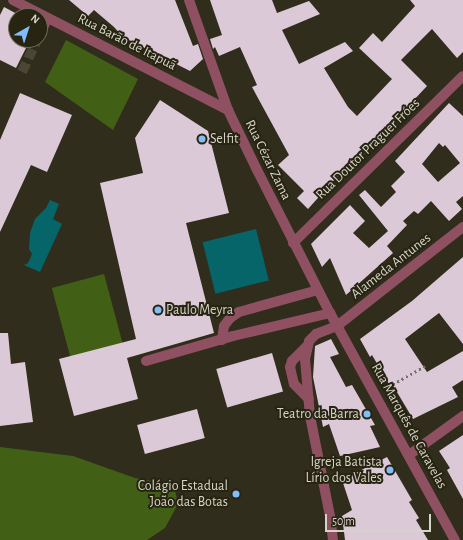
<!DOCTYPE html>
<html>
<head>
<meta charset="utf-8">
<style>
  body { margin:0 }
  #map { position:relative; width:463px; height:540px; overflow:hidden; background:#312d1c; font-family:"Alegreya Sans",sans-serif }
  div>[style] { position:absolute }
  .green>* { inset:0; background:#426015; transform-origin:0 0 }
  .water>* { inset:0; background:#066568; transform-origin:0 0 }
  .building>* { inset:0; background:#dcc9d8; transform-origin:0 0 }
  .minor-tunnel>* { height:10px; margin-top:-5px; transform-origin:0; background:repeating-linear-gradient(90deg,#4a4636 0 10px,transparent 0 15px) }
  .path>* { height:2.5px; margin-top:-1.25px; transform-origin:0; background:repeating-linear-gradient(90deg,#757263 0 2px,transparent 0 5px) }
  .minor>* { height:10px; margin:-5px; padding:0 5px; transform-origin:5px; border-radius:5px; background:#8f5162 }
  .dots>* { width:11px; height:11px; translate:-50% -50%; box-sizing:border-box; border:2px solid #272412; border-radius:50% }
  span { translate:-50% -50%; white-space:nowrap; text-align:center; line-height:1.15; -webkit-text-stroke:4px #272412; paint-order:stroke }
  .street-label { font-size:14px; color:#d6d4c9 }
  .poi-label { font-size:14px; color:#d6d4c9 }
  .left { translate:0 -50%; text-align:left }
  .right { translate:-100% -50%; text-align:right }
  .north { position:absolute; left:8px; top:8px; width:40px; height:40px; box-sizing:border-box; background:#272412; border:1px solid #6d6a5b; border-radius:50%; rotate:39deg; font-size:11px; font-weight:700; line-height:16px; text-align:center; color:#d6d4c9 }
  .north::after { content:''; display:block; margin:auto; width:14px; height:18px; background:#80bdfa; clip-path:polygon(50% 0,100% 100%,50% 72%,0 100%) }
  .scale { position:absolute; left:325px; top:514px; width:106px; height:18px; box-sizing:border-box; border:2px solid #d6d4c9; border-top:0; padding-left:5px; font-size:12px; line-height:14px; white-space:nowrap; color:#d6d4c9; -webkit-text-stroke:3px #272412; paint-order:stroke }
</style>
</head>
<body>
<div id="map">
  <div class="green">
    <i style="clip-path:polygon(66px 40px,138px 79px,113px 130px,45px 82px)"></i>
    <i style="left:104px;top:274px;width:72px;height:54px;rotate:75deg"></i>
    <i style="clip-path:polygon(0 447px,73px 456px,135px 478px,174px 485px,178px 504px,165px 528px,147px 540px,0 540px)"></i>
  </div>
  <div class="water">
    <i style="clip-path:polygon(50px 200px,59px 204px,53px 219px,62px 224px,40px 272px,24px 265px,28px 263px,32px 254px,29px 249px,30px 233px,35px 219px,46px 208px)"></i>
    <i style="left:256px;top:229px;width:53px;height:55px;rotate:76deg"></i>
  </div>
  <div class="building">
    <i style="clip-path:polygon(69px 0,175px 0,193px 46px,198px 44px,203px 59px,190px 71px,123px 37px,114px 27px,94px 10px,88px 16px)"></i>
    <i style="clip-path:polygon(210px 0,272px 0,277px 13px,309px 1px,320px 14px,282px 30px,299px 64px,345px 42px,353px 51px,324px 68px,348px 107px,357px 116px,392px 79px,359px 48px,373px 33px,382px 42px,415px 6px,410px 0,463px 0,463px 52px,457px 58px,432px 29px,401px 60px,427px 86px,355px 163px,352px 160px,308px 209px,297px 198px,304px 191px,278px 165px,289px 155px,252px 87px,257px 85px,240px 47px,219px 56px,215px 47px,213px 49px,210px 39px,222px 35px)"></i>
    <i style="clip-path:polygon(4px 7px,19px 15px,16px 16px,16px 40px,30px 40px,16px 68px,0 60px,0 15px)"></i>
    <i style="clip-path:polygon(20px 93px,72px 115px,47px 172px,31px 165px,0 232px,0 140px)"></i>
    <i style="clip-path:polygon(160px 100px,208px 131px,229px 213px,186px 223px,214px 333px,127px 358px,138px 399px,74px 416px,59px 359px,136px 339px,100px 183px,143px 173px,135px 138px)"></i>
    <i style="clip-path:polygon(evenodd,449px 103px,463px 116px,463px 196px,456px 202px,462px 209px,449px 221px,431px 201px,418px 214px,414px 211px,403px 221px,407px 225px,387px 246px,393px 253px,346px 295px,330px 258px,322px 267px,311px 244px,350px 205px,365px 221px,353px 233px,369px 248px,388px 231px,359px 195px,365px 190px,381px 207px,396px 192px,391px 186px,405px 172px,395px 161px,449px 103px,439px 143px,443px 147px,445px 145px,460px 163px,438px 182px,422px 164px,439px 143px)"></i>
    <i style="clip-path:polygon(463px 257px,463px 344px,439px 313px,405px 339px,427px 372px,463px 351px,463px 380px,452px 387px,458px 397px,413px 419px,391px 382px,389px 384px,372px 355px,370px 357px,360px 339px,412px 301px)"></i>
    <i style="clip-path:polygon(0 333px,8px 333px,11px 364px,25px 362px,33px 422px,0 426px)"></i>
    <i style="clip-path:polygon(331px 339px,339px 354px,330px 357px,346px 387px,352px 385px,375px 425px,370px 426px,380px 447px,340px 456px,329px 424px,323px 427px,313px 377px,315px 346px)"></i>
    <i style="left:272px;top:353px;width:40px;height:58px;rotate:74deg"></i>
    <i style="left:197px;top:409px;width:30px;height:62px;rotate:75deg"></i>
    <i style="clip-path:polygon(463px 435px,463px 499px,447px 470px,450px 468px,439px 451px)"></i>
    <i style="clip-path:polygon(387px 457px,412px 500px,409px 502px,419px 518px,416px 520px,428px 540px,345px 540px,342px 516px,352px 510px,342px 480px)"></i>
  </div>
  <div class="minor-tunnel">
    <i style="left:22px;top:72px;width:35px;rotate:-65deg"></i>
  </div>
  <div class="path">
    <i style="left:384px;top:389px;width:47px;rotate:-29.3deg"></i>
  </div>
  <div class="minor">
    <i style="left:13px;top:0;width:242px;rotate:27.1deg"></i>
    <i style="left:189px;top:0;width:117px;rotate:70.5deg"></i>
    <i style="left:228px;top:110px;width:64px;rotate:64.2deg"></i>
    <i style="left:256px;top:168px;width:163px;rotate:63deg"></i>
    <i style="left:330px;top:313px;width:259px;rotate:61.2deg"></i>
    <i style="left:43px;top:28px;width:11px;rotate:-68deg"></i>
    <i style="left:293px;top:243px;width:238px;rotate:-44.5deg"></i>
    <i style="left:222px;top:340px;width:14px;rotate:-82deg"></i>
    <i style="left:224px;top:326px;width:10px;rotate:-53deg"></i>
    <i style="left:230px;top:318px;width:11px;rotate:-34deg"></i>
    <i style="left:239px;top:312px;width:82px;rotate:-15.6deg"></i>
    <i style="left:308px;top:345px;width:23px;rotate:135deg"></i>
    <i style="left:292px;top:361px;width:6px;rotate:108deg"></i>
    <i style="left:290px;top:367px;width:17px;rotate:77deg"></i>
    <i style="left:294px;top:384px;width:21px;rotate:45deg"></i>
    <i style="left:146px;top:361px;width:91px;rotate:-16deg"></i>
    <i style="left:233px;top:336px;width:100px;rotate:-13.3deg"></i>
    <i style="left:409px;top:455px;width:67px;rotate:-35.8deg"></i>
    <i style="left:333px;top:540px;width:24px;rotate:-97deg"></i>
    <i style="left:330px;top:516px;width:102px;rotate:-101.3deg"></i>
    <i style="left:310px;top:416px;width:57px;rotate:-95deg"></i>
    <i style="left:305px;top:359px;width:18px;rotate:-77deg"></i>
    <i style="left:309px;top:341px;width:10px;rotate:-45deg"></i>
    <i style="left:316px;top:334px;width:22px;rotate:-21deg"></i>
    <i style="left:337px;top:326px;width:160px;rotate:-38.2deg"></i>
  </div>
  <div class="dots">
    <i style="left:202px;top:139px;background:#80bdfa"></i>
    <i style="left:158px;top:310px;background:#80bdfa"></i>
    <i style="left:367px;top:414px;background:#80bdfa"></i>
    <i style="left:390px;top:470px;background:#80bdfa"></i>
    <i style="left:236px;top:494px;background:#80bdfa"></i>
  </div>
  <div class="street-label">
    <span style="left:127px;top:42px;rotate:27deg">Rua Barão de Itapuã</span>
    <span style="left:368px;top:149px;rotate:-44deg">Rua Doutor Praguer Fróes</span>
    <span style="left:268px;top:160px;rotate:64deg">Rua Cézar Zama</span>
    <span style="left:391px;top:266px;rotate:-38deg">Alameda Antunes</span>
    <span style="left:409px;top:426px;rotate:61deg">Rua Marquês de Caravelas</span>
  </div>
  <div class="poi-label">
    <span class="left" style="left:210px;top:139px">Selfit</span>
    <span class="left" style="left:166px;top:310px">Paulo Meyra</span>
    <span class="right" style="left:359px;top:414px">Teatro da Barra</span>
    <span class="right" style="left:382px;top:470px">Igreja Batista<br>Lírio dos Vales</span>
    <span class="right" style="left:228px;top:494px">Colágio Estadual<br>João das Botas</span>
  </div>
  <div class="north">N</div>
  <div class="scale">50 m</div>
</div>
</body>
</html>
